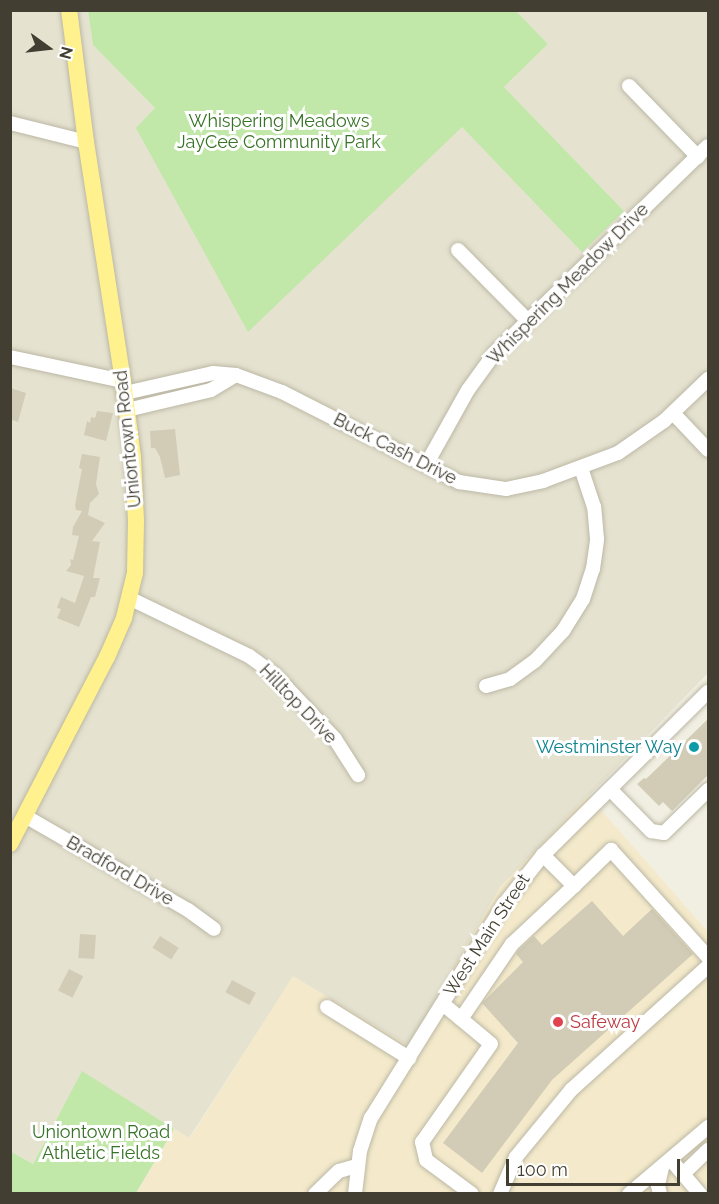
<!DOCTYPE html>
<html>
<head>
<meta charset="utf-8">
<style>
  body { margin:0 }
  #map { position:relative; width:719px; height:1204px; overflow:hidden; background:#f1efe2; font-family:Raleway,sans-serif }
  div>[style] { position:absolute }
  .residential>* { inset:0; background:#e5e2d0 }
  .commercial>* { inset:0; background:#f4eacb }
  .green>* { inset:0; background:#c1e7a9 }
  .building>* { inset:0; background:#d2ccb7; transform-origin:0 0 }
  .roads { filter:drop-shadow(0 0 2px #bcb8a5) drop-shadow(0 0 2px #bcb8a5) }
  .minor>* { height:14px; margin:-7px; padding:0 7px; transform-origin:7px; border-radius:7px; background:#fff }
  .major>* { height:16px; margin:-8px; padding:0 8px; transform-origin:8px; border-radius:8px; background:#fff18d }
  .dots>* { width:16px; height:16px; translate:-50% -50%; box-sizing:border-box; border:3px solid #fff; border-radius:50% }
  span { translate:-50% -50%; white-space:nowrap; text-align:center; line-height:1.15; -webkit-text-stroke:6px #fff; paint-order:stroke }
  .park-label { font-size:18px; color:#377326 }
  .street-label { font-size:18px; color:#423f32 }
  .culture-label { font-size:18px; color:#0d838f }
  .right { translate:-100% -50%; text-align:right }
  .health-label { font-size:18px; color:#be3a42 }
  .left { translate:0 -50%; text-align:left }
  .frame { position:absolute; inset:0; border:12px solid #423f32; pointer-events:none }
  .north { position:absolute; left:18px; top:18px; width:60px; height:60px; -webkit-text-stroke:4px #fff; paint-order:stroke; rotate:105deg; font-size:16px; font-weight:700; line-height:24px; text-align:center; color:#423f32 }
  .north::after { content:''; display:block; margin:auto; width:21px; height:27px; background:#423f32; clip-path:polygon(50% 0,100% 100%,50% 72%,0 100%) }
  .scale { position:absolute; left:506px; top:1159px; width:174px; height:27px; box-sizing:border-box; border:3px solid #423f32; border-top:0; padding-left:8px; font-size:18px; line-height:21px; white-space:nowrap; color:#423f32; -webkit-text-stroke:4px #fff; paint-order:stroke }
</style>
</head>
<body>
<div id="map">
  <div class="residential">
    <i style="clip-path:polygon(10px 11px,88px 11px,93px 45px,155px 108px,462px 127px,582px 251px,624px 211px,504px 87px,548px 44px,516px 11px,708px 11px,708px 673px,500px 887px,409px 1046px,293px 977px,189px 1138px,82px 1072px,33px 1164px,10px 1152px)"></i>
  </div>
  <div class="commercial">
    <i style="clip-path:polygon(588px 795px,708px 932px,708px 1193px,136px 1194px,174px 1129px,190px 1138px,293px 976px,409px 1046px,500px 887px)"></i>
  </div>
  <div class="green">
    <i style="clip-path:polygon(88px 11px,516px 11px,548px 44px,504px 87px,624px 211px,582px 252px,462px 127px,248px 332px,136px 128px,155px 108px,93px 45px)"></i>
    <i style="clip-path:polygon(82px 1071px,174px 1129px,136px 1193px,11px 1193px,11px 1152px,33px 1164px)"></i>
  </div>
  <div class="building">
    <i style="clip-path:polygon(10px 388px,26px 393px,18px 422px,10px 419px)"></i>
    <i style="clip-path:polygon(97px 411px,113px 413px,106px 441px,84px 435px,87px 421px,90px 423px,91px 417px,95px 418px)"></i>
    <i style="clip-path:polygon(175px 429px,180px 475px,165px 478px,160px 457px,155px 448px,151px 448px,150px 431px)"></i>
    <i style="clip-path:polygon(82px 454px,100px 457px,96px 484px,99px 494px,90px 503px,88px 515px,105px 523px,92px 541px,100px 542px,93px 578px,100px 578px,95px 597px,91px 597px,79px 627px,57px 618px,61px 609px,57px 608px,61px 597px,75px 603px,84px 576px,66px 571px,71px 565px,70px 559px,73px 560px,79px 536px,72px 535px,73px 527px,82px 511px,76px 510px,75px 505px,82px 469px,79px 468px)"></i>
    <i style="clip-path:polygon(708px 719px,708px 775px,672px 811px,663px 802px,659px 806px,637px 784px,644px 778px,646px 779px)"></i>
    <i style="clip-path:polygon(592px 901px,623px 936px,652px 909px,693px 954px,552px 1080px,482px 1173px,443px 1143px,518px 1043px,482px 1003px,523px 962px,516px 954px,519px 950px,534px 936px,542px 945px)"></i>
    <i style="left:80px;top:934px;width:16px;height:24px;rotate:4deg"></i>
    <i style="left:160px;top:936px;width:22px;height:14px;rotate:32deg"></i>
    <i style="left:69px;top:969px;width:16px;height:24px;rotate:27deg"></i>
    <i style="left:232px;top:980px;width:27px;height:14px;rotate:28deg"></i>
  </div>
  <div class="roads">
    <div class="minor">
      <i style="left:629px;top:86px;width:99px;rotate:45.8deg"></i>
      <i style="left:10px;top:123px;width:78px;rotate:14deg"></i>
      <i style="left:458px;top:250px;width:98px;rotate:45.4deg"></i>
      <i style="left:10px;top:357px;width:116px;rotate:12deg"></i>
      <i style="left:125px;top:393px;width:90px;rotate:-12.8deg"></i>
      <i style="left:213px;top:373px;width:23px;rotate:5deg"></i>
      <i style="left:236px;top:375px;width:49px;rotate:20.3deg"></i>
      <i style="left:282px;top:392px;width:199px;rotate:27deg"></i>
      <i style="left:459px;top:482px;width:48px;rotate:8.5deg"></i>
      <i style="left:506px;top:489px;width:38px;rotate:-12deg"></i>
      <i style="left:543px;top:481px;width:80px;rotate:-20.5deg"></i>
      <i style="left:618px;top:453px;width:56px;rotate:-34.8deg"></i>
      <i style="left:664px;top:421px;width:61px;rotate:-43.7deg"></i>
      <i style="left:127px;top:410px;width:86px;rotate:-13.4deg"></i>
      <i style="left:211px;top:390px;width:29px;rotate:-31deg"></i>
      <i style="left:673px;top:413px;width:51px;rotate:46.6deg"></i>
      <i style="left:426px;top:465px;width:86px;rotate:-60.8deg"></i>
      <i style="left:468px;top:390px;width:44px;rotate:-54.2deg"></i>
      <i style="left:494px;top:354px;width:298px;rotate:-44.2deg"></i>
      <i style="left:129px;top:598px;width:133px;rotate:25.8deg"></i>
      <i style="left:249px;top:656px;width:31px;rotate:36deg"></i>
      <i style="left:274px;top:674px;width:89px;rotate:46.8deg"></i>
      <i style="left:335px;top:739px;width:43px;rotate:57.4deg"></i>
      <i style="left:486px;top:686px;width:25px;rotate:-16deg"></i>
      <i style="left:510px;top:679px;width:31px;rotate:-36deg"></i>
      <i style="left:535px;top:661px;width:41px;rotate:-47deg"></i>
      <i style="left:563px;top:631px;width:38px;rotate:-58deg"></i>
      <i style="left:583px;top:599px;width:32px;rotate:-72deg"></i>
      <i style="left:593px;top:569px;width:30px;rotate:-82deg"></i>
      <i style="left:597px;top:539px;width:32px;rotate:-95deg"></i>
      <i style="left:594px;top:507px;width:41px;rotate:-108.4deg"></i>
      <i style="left:610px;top:789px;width:59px;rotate:45.7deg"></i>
      <i style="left:651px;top:831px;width:13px;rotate:9deg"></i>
      <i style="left:664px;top:833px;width:62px;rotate:-44.3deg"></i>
      <i style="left:25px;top:816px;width:188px;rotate:30deg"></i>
      <i style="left:188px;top:910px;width:32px;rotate:36deg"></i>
      <i style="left:543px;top:855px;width:44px;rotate:45deg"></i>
      <i style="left:574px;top:886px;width:52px;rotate:-44.2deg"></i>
      <i style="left:611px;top:850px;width:144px;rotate:47.8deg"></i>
      <i style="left:443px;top:1004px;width:62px;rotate:39.8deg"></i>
      <i style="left:491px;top:1044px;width:120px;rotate:125.1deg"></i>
      <i style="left:422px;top:1142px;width:18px;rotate:77deg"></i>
      <i style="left:426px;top:1160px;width:57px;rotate:36.5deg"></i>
      <i style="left:327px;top:1007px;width:97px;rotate:31.9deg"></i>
      <i style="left:461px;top:1019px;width:91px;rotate:-55.8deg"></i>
      <i style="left:512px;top:944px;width:85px;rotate:-43.1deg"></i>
      <i style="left:671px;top:1160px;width:45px;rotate:49.5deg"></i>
      <i style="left:683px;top:1174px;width:35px;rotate:-44deg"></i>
      <i style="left:315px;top:1194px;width:33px;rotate:-44deg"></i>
      <i style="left:339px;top:1171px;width:19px;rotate:-16deg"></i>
      <i style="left:355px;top:1194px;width:43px;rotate:-83.4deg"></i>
      <i style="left:360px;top:1151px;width:35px;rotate:-72deg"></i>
      <i style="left:371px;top:1118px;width:253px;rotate:-58.1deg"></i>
      <i style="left:505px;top:903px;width:61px;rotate:-51.6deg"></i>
      <i style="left:543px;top:855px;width:232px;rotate:-44.7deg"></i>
      <i style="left:500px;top:1194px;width:40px;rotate:-66.6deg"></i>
      <i style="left:516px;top:1157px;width:87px;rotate:-50.6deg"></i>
      <i style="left:571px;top:1090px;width:185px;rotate:-42.1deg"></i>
      <i style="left:629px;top:1194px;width:104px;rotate:-40.3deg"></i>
      <i style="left:660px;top:1194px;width:9px;rotate:-103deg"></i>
      <i style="left:658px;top:1185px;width:18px;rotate:-77deg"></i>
    </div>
    <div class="major">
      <i style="left:10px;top:844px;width:211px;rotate:-62.6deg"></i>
      <i style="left:107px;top:657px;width:43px;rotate:-66.4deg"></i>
      <i style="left:124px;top:618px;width:46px;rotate:-76.3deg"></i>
      <i style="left:135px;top:573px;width:52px;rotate:-88.9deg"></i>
      <i style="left:136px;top:521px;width:64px;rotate:-92.7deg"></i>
      <i style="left:133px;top:457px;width:77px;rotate:-97.5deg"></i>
      <i style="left:123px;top:381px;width:242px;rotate:-98.8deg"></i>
      <i style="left:86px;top:142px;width:133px;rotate:-97.3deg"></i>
    </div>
  </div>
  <div class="dots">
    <i style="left:694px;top:747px;background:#0f9aa8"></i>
    <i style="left:558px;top:1022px;background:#e0444e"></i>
  </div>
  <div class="park-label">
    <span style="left:279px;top:132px">Whispering Meadows<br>JayCee Community Park</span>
    <span style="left:101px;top:1143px">Uniontown Road<br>Athletic Fields</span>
  </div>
  <div class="street-label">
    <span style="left:568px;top:284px;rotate:-45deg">Whispering Meadow Drive</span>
    <span style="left:128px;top:439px;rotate:-96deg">Uniontown Road</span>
    <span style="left:395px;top:449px;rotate:27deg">Buck Cash Drive</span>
    <span style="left:298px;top:704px;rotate:46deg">Hilltop Drive</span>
    <span style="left:120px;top:871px;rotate:30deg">Bradford Drive</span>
    <span style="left:487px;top:935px;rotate:-57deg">West Main Street</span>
  </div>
  <div class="culture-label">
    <span class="right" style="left:682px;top:747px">Westminster Way</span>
  </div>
  <div class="health-label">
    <span class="left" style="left:570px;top:1022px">Safeway</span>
  </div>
  <div class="frame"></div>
  <div class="north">N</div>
  <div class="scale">100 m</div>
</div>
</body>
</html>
